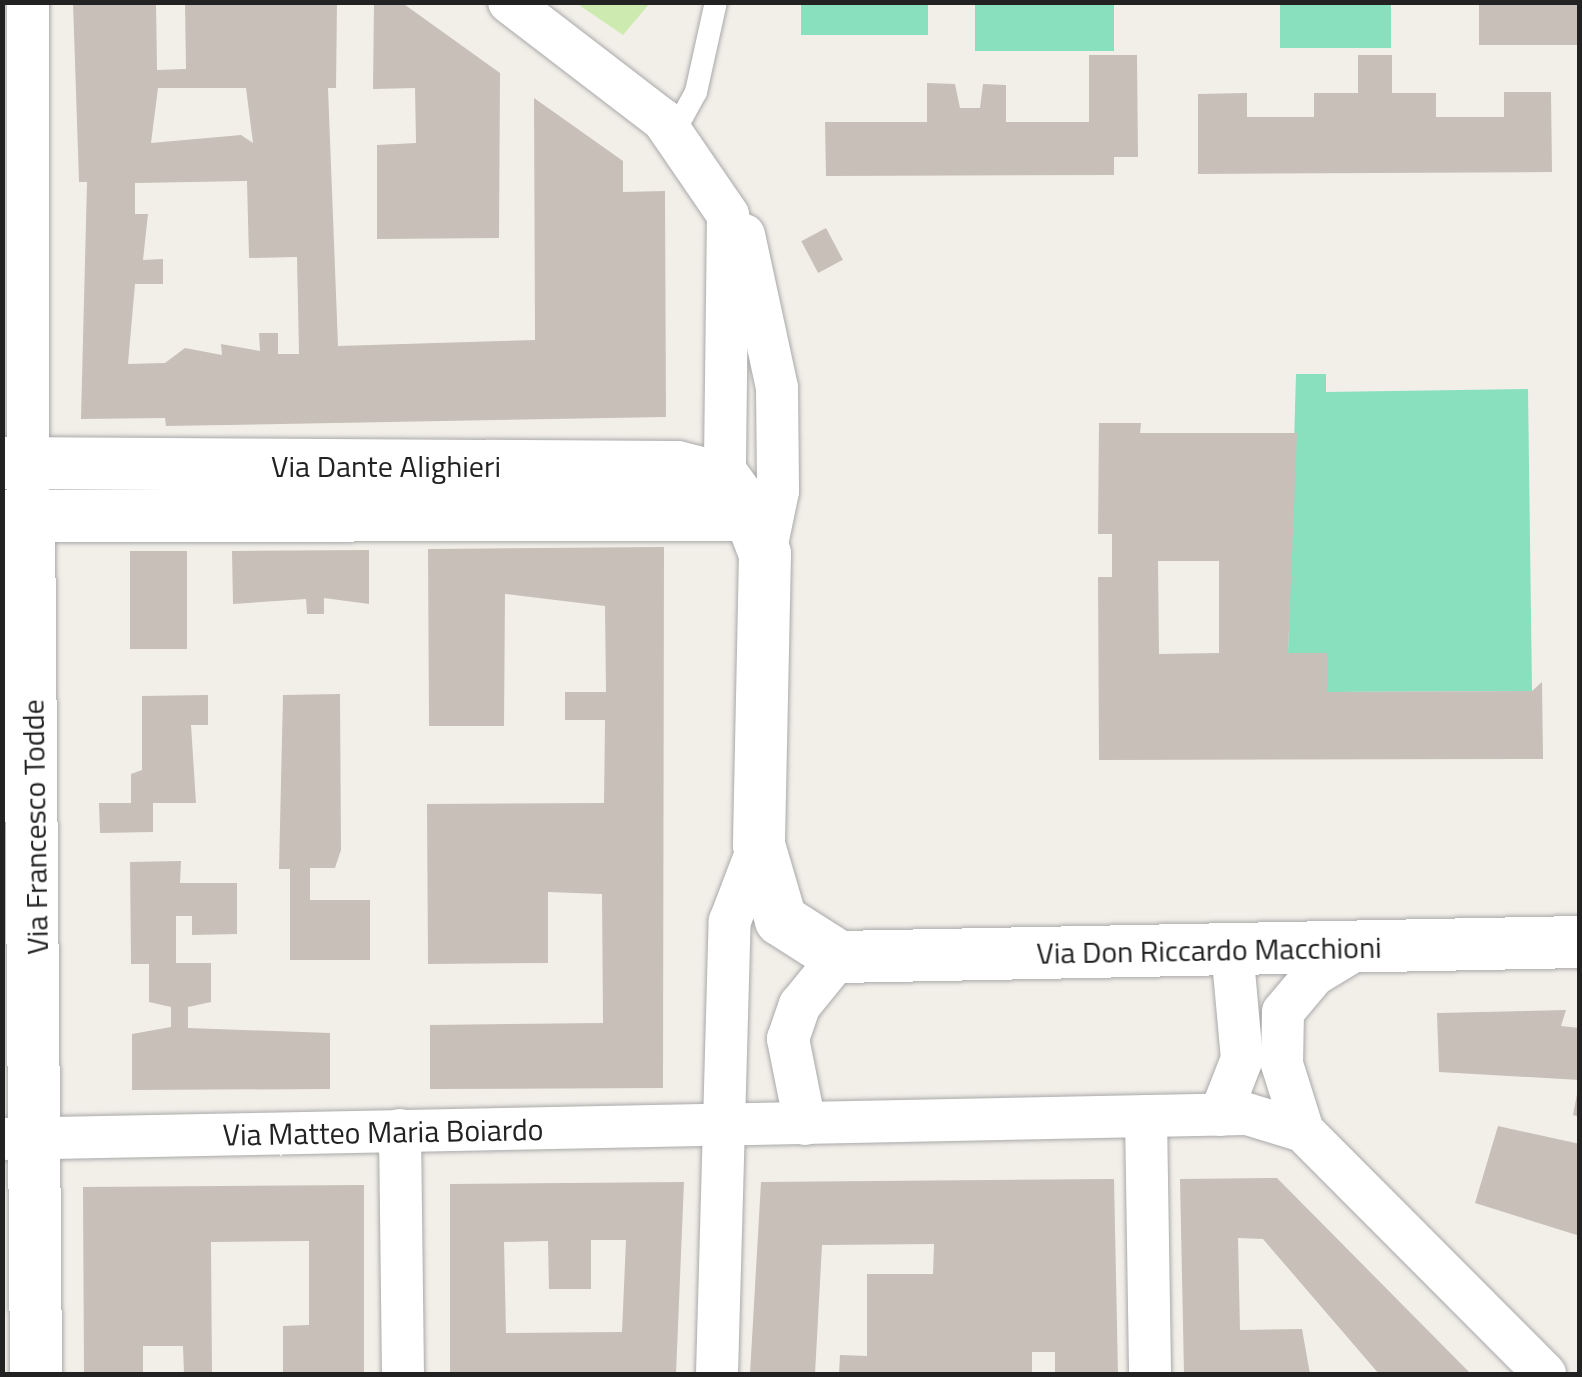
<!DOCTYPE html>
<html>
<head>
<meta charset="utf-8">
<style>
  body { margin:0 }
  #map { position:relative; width:1582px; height:1377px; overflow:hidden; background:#f2efe9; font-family:"Titillium Web",sans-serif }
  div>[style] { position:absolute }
  .grass>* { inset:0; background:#cdebb0 }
  .pitch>* { inset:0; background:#88e0be; transform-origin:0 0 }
  .building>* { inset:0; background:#c7bfb8; transform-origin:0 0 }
  .roads { filter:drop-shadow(0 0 2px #a9a9a9) drop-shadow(0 0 2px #a9a9a9) }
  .service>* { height:22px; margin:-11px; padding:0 11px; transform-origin:11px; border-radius:11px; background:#fff }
  .minor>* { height:42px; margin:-21px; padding:0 21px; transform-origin:21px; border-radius:21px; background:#fff }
  .tertiary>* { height:52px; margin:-26px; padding:0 26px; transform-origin:26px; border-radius:26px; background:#fff }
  span { translate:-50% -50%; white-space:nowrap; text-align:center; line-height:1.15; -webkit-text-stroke:10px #fff; paint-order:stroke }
  .street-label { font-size:30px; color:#222 }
  .frame { position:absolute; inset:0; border:5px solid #222; pointer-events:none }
</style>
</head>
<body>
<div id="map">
  <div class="grass">
    <i style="clip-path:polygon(576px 3px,650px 3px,623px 35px)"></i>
  </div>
  <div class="pitch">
    <i style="left:801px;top:3px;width:127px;height:32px"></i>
    <i style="left:975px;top:3px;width:139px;height:48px"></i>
    <i style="left:1280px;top:3px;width:111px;height:45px"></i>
    <i style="clip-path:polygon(1296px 374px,1326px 374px,1326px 392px,1528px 389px,1532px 691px,1327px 692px,1327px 653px,1288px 653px)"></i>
  </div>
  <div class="building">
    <i style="clip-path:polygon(evenodd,73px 2px,156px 2px,157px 70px,186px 69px,185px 2px,337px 2px,336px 88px,328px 88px,338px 346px,535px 340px,534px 98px,623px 161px,623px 192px,665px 191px,666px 417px,166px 426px,165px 418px,81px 419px,87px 182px,79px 182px,73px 2px,158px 88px,246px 88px,253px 143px,241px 135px,151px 143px,158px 88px,73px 2px,247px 181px,249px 258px,297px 257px,299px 354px,278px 354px,278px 333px,259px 333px,260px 351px,221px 344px,222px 355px,185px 348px,165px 363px,128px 364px,135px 284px,163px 284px,163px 259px,143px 260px,148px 214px,135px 214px,135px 183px,247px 181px)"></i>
    <i style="clip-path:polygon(374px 2px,401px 2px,500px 73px,499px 238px,377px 239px,377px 145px,416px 143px,415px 88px,373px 89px)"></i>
    <i style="left:1479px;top:2px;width:101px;height:43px"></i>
    <i style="clip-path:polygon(1089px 55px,1137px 55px,1138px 157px,1114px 157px,1114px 175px,826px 176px,825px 122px,927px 122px,927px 83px,955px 84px,960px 108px,980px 108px,983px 84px,1006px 85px,1006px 122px,1089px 122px)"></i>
    <i style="clip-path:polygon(1358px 55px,1392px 55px,1392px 93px,1436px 93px,1436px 117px,1504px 117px,1504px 92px,1551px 92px,1552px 172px,1198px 174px,1198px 94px,1247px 93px,1247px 117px,1314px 117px,1314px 93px,1358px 93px)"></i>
    <i style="left:826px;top:228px;width:36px;height:28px;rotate:62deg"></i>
    <i style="clip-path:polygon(evenodd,1099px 423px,1141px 423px,1140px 433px,1297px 433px,1288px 653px,1327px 653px,1327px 692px,1532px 691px,1542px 682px,1543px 759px,1099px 760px,1098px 577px,1112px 577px,1112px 534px,1098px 534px,1099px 423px,1158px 561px,1219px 561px,1219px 653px,1159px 654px,1158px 561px)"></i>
    <i style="clip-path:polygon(664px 547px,663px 1088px,430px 1089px,430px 1025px,603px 1023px,602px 894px,548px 892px,548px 963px,428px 964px,427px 804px,604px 803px,605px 720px,565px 720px,565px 692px,606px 692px,605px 606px,505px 594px,504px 726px,429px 726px,428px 549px)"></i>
    <i style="clip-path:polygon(369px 550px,369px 604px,324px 598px,324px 614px,307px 614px,306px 599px,233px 604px,232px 551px)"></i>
    <i style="left:130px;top:551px;width:57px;height:98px"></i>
    <i style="clip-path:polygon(340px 694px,341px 850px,335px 868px,310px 868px,310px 900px,370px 900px,370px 960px,290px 960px,290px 869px,279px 869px,283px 695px)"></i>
    <i style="clip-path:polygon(208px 695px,208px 725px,191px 725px,196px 803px,153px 803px,153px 832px,100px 833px,99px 803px,131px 803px,131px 774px,142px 770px,142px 696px)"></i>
    <i style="clip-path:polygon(181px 861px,180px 883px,237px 883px,237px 934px,192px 935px,192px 916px,176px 916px,176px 963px,211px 963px,211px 1002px,188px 1007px,188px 1028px,330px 1033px,330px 1089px,132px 1090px,132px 1034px,171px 1027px,171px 1007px,149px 1002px,149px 964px,131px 964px,130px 862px)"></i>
    <i style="clip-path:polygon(1566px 1010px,1561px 1026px,1580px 1028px,1580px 1080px,1439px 1072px,1437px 1013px)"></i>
    <i style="clip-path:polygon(1578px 1089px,1580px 1089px,1580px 1117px,1573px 1115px)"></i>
    <i style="clip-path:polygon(1498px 1126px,1580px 1144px,1580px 1236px,1475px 1203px)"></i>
    <i style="clip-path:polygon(1277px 1178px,1471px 1374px,1379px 1374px,1263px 1239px,1238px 1238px,1240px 1330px,1302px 1329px,1310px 1374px,1184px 1374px,1180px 1179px)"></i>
    <i style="clip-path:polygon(1114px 1179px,1118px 1374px,1055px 1374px,1055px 1352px,1032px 1352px,1032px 1374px,839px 1374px,840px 1355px,867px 1356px,867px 1274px,933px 1274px,934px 1244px,822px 1245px,815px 1374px,750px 1374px,761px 1182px)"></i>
    <i style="clip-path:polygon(evenodd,684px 1182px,676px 1374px,450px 1374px,450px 1184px,684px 1182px,591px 1240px,626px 1240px,622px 1332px,506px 1333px,504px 1242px,548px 1241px,549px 1289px,591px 1289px,591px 1240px)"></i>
    <i style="clip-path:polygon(364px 1185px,364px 1374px,283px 1374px,283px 1326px,309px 1325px,309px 1241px,211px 1242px,212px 1374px,184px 1374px,183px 1346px,143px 1346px,143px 1374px,84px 1374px,83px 1187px)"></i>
  </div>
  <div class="roads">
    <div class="service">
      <i style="left:674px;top:132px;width:46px;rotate:-61.2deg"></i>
      <i style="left:696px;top:92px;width:92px;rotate:-77.5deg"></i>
    </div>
    <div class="minor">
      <i style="left:509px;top:2px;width:194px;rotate:37.5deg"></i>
      <i style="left:663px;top:120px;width:115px;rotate:55.6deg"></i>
      <i style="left:728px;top:215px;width:264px;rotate:90.7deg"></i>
      <i style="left:744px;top:235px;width:157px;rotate:77.8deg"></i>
      <i style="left:777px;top:388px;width:103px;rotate:89.4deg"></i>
      <i style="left:778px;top:491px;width:64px;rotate:101.7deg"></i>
      <i style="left:28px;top:492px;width:490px;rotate:-90deg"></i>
      <i style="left:1360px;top:947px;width:54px;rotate:148.7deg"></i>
      <i style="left:1314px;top:975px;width:48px;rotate:130deg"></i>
      <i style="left:1283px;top:1012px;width:52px;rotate:91.1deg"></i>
      <i style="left:1282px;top:1064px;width:70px;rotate:72.6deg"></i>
      <i style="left:1303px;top:1131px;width:343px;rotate:45.1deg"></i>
      <i style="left:1220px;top:1115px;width:60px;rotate:-68.6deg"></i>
      <i style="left:1242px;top:1059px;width:109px;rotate:-95.2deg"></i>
      <i style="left:1146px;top:1116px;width:258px;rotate:89.1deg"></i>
      <i style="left:805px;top:1124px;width:87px;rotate:-101.3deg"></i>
      <i style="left:788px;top:1039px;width:36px;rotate:-71deg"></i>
      <i style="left:800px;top:1005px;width:62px;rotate:-50.9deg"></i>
      <i style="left:400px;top:1130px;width:244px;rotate:89.3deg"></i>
      <i style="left:2px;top:1139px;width:1245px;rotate:-1.15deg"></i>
      <i style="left:1247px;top:1114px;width:59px;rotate:16.9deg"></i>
      <i style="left:717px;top:1374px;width:453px;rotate:-88.4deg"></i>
      <i style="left:730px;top:921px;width:81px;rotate:-69.1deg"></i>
    </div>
    <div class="tertiary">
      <i style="left:2px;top:463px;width:675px;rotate:0.34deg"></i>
      <i style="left:677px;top:467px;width:49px;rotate:14deg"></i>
      <i style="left:725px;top:479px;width:39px;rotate:54deg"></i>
      <i style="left:2px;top:516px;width:748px;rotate:-0.08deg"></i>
      <i style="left:750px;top:515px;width:42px;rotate:69deg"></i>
      <i style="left:765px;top:554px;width:291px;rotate:91.2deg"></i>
      <i style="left:759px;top:845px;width:78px;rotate:73.7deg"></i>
      <i style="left:781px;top:920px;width:69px;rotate:32.5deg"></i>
      <i style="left:839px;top:957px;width:741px;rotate:-1.16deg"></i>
      <i style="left:29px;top:516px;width:858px;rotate:89.53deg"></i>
    </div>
  </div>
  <div class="street-label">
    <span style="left:386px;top:466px">Via Dante Alighieri</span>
    <span style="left:35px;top:827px;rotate:-91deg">Via Francesco Todde</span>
    <span style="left:1209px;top:950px;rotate:-1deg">Via Don Riccardo Macchioni</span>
    <span style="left:383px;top:1132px;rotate:-1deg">Via Matteo Maria Boiardo</span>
  </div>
  <div class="frame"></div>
</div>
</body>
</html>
